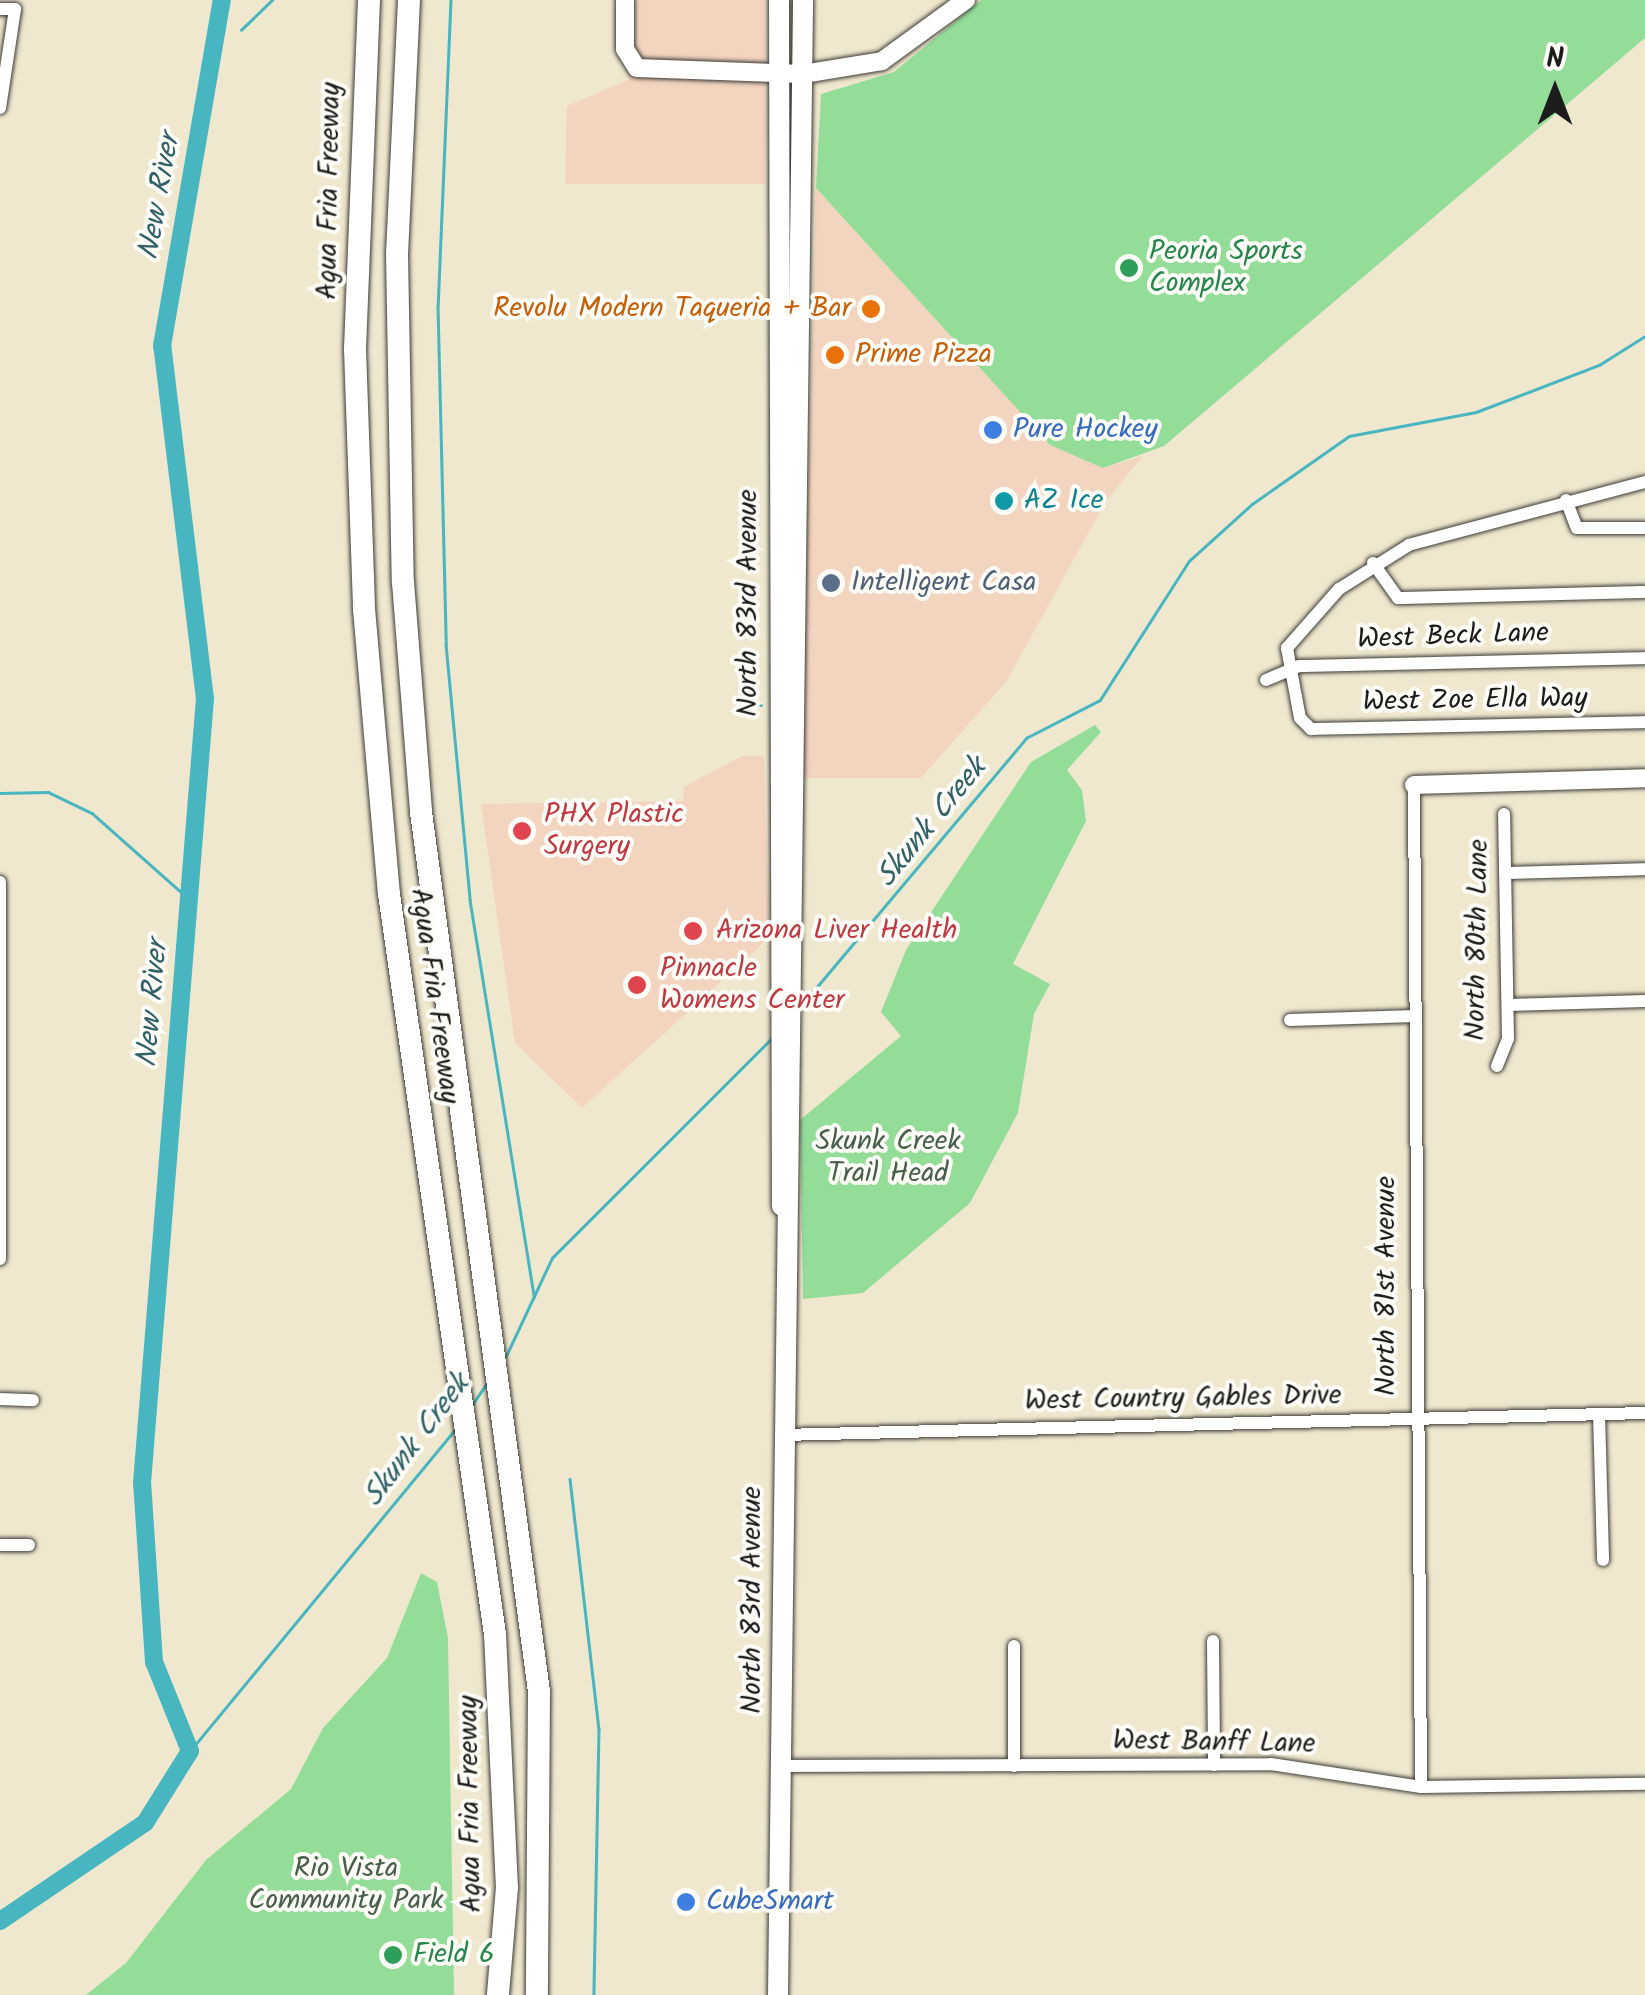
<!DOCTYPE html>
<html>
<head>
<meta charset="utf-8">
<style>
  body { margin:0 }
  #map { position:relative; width:1645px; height:1995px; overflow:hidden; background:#efe8ce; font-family:Kalam,sans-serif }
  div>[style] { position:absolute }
  .built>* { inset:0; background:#f3d4bf }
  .green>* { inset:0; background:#93dd99 }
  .stream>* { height:2.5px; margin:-1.25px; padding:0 1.25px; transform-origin:1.25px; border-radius:1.25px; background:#48b6c1 }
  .river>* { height:18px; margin:-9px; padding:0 9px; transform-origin:9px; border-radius:9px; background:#48b6c1 }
  .roads { filter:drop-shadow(0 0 2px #3c3b37) drop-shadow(0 0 2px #3c3b37) }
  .street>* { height:12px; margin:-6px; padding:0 6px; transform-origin:6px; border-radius:6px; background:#fff }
  .secondary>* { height:18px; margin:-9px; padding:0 9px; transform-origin:9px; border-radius:9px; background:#fff }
  .primary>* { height:20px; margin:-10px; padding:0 10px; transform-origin:10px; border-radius:10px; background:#fff }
  .highway>* { height:22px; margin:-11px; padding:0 11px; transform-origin:11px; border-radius:11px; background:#fff }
  .dots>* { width:28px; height:28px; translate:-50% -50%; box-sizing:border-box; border:5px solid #fdfcf7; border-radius:50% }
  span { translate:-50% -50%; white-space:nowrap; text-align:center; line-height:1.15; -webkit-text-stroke:8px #fdfcf7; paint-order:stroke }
  .street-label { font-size:28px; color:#1c1c1c }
  .leisure-label { font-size:28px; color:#27864d }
  .left { translate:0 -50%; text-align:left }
  .food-label { font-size:28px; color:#c56008 }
  .right { translate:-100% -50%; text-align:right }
  .shop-label { font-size:28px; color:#366cbe }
  .culture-label { font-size:28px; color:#0d838f }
  .service-label { font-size:28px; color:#4e5e75 }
  .health-label { font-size:28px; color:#be3a42 }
  .park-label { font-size:28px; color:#466048 }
  .water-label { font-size:30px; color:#306166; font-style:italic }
  .north { position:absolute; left:1505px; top:40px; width:100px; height:100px; -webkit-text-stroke:8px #fdfcf7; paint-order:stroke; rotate:0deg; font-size:28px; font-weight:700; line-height:40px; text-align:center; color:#1c1c1c }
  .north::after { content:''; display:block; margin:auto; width:35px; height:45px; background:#1c1c1c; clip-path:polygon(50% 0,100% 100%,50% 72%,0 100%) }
</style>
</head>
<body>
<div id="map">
  <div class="built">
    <i style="clip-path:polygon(633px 0,765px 0,765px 184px,565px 184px,567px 106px,628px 80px)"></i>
    <i style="clip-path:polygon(816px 188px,1050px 445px,1103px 468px,1143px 456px,1106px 501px,1006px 682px,921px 778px,801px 778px)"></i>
    <i style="clip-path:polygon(742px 756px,764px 756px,769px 938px,582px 1108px,515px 1043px,481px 804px,683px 801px,684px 787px)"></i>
  </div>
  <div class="green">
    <i style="clip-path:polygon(981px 0,1645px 0,1645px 38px,1164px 446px,1103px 468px,1050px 445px,816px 188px,821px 94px,894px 72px)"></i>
    <i style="clip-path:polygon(1095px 725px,1101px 732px,1067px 770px,1082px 790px,1086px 821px,1013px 964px,1050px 984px,1034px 1014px,1018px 1113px,970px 1203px,863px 1293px,803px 1299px,800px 1120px,901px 1036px,881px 1012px,906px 950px,1031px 762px)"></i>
    <i style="clip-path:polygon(421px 1573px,437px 1582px,448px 1638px,454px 1995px,86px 1995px,126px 1963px,206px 1860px,291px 1789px,323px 1728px,387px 1658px)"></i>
  </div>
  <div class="stream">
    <i style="left:451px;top:0;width:306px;rotate:92.4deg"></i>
    <i style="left:438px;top:306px;width:338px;rotate:88.6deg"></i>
    <i style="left:446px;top:644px;width:257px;rotate:84.6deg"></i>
    <i style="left:470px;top:900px;width:402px;rotate:80.8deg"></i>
    <i style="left:241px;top:30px;width:43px;rotate:-44.1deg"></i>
    <i style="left:751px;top:703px;width:10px;rotate:11deg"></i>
    <i style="left:0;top:793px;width:48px;rotate:-1.2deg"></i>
    <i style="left:48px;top:792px;width:49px;rotate:25.5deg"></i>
    <i style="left:92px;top:813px;width:131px;rotate:41.6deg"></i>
    <i style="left:799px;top:1008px;width:353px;rotate:-49.9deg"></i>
    <i style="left:1026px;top:738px;width:83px;rotate:-27.2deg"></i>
    <i style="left:1100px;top:700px;width:165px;rotate:-57.4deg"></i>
    <i style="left:1189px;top:561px;width:85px;rotate:-42.1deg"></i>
    <i style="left:1252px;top:504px;width:118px;rotate:-35deg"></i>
    <i style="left:1349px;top:436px;width:129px;rotate:-10.7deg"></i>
    <i style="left:1476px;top:412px;width:132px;rotate:-20.9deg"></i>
    <i style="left:1599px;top:365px;width:54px;rotate:-32.2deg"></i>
    <i style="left:506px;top:1356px;width:108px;rotate:-64.9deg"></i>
    <i style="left:552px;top:1258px;width:313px;rotate:-45deg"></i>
    <i style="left:472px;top:1405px;width:27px;rotate:-56deg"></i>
    <i style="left:570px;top:1479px;width:252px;rotate:83.4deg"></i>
    <i style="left:599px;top:1729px;width:266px;rotate:91.1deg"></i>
    <i style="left:190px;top:1751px;width:418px;rotate:-50.5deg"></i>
  </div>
  <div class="river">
    <i style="left:0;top:1921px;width:175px;rotate:-34.1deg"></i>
    <i style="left:145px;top:1823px;width:85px;rotate:-58deg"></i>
    <i style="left:190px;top:1751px;width:96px;rotate:-112deg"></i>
    <i style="left:154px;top:1662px;width:179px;rotate:-93.8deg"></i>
    <i style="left:142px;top:1483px;width:787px;rotate:-85.41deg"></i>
    <i style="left:205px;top:699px;width:356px;rotate:-96.9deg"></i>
    <i style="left:162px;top:346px;width:351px;rotate:-80.2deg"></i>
  </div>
  <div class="roads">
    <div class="street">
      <i style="left:0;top:9px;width:15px"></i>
      <i style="left:15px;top:9px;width:100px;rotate:98.6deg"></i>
      <i style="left:1645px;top:482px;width:244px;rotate:165.1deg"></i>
      <i style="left:1409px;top:545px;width:83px;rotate:147.8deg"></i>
      <i style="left:1339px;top:589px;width:79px;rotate:131.4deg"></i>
      <i style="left:1287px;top:648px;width:71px;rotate:79.5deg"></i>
      <i style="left:1300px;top:718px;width:16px;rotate:45deg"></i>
      <i style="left:1311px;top:729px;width:334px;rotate:-1.2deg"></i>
      <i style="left:1566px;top:500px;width:30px;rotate:69deg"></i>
      <i style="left:1577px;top:528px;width:68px"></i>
      <i style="left:1373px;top:563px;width:43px;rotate:54.5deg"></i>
      <i style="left:1398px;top:598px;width:247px;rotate:-1.4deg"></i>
      <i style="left:1266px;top:680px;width:36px;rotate:-23deg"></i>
      <i style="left:1299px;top:666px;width:346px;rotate:-1.3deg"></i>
      <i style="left:1414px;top:785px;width:1002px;rotate:89.6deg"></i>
      <i style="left:1505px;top:873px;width:140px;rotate:-1.6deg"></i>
      <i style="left:0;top:882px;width:377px;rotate:90deg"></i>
      <i style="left:1508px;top:1005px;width:137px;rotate:-1.7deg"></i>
      <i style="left:1290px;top:1020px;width:125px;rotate:-1.8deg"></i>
      <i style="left:1497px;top:1066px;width:29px;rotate:-68deg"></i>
      <i style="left:1508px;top:1039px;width:225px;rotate:-91deg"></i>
      <i style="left:0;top:1399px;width:33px;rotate:2deg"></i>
      <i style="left:1599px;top:1414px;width:146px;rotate:88.4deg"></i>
      <i style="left:782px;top:1435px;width:863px;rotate:-1.46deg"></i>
      <i style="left:0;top:1545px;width:29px"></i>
      <i style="left:1213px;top:1641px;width:124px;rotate:89.5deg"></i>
      <i style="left:1014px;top:1646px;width:120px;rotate:90deg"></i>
      <i style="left:780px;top:1766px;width:491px;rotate:-0.2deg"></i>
      <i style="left:1271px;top:1764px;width:152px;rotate:8.7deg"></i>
      <i style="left:1421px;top:1787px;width:224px;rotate:-0.8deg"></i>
    </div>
    <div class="secondary">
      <i style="left:625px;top:0;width:49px;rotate:90deg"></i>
      <i style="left:625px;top:49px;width:22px;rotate:58deg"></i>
      <i style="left:637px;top:68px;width:166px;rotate:2.1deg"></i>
      <i style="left:803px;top:74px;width:80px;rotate:-9.3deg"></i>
      <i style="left:882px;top:61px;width:104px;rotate:-36deg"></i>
      <i style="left:1414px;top:785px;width:231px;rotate:-1.7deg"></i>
    </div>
    <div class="primary">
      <i style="left:779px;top:0;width:1206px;rotate:89.86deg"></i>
      <i style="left:778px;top:1995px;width:1995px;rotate:-89.28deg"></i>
    </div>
    <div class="highway">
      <i style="left:369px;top:0;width:349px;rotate:92.3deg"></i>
      <i style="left:355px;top:349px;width:260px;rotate:88deg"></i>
      <i style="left:364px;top:609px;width:286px;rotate:85deg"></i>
      <i style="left:389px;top:894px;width:748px;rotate:81.85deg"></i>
      <i style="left:495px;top:1634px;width:253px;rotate:87.3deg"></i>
      <i style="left:507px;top:1887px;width:108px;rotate:94.8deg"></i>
      <i style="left:409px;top:0;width:253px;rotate:92.7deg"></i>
      <i style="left:397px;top:253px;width:329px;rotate:89deg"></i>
      <i style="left:403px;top:582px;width:231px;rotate:85.5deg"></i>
      <i style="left:421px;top:812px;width:888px;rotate:82.36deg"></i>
      <i style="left:539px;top:1692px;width:303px;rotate:90.4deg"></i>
    </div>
  </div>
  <div class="dots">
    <i style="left:1129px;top:268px;background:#2e9e5b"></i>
    <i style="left:871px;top:309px;background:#e8710a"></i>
    <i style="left:835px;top:355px;background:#e8710a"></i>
    <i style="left:993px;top:430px;background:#3f7fe0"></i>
    <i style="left:1004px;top:501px;background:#0f9aa8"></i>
    <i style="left:831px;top:583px;background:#5c6f8a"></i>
    <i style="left:522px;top:831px;background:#e0444e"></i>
    <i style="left:693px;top:931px;background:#e0444e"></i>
    <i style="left:637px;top:985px;background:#e0444e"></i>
    <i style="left:686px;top:1902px;background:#3f7fe0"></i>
    <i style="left:393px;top:1955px;background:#2e9e5b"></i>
  </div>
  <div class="street-label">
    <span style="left:330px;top:191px;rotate:-89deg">Agua Fria Freeway</span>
    <span style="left:749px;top:603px;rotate:-90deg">North 83rd Avenue</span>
    <span style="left:1453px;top:637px;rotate:-2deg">West Beck Lane</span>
    <span style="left:1475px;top:701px;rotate:-1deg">West Zoe Ella Way</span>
    <span style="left:1478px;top:940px;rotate:-89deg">North 80th Lane</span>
    <span style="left:434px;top:996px;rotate:82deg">Agua Fria Freeway</span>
    <span style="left:1387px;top:1286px;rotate:-90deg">North 81st Avenue</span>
    <span style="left:1183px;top:1399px;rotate:-1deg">West Country Gables Drive</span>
    <span style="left:753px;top:1600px;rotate:-90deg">North 83rd Avenue</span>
    <span style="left:1214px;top:1743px;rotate:1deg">West Banff Lane</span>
    <span style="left:471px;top:1804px;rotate:-91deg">Agua Fria Freeway</span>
  </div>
  <div class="leisure-label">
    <span class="left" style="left:1149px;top:268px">Peoria Sports<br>Complex</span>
    <span class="left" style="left:413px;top:1955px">Field 6</span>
  </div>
  <div class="food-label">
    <span class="right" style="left:851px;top:309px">Revolu Modern Taqueria + Bar</span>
    <span class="left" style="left:855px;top:355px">Prime Pizza</span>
  </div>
  <div class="shop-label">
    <span class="left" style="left:1013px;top:430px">Pure Hockey</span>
    <span class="left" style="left:706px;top:1902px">CubeSmart</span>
  </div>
  <div class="culture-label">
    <span class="left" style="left:1024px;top:501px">AZ Ice</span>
  </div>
  <div class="service-label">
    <span class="left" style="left:851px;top:583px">Intelligent Casa</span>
  </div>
  <div class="health-label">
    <span class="left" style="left:544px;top:831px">PHX Plastic<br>Surgery</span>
    <span class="left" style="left:716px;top:931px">Arizona Liver Health</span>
    <span class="left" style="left:660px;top:985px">Pinnacle<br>Womens Center</span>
  </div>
  <div class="park-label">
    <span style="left:888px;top:1158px">Skunk Creek<br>Trail Head</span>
    <span style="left:346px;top:1885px">Rio Vista<br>Community Park</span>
  </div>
  <div class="water-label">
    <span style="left:160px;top:197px;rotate:-80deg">New River</span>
    <span style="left:932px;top:823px;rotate:-51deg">Skunk Creek</span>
    <span style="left:153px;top:1004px;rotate:-85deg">New River</span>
    <span style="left:417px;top:1441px;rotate:-53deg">Skunk Creek</span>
  </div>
  <div class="north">N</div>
</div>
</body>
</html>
